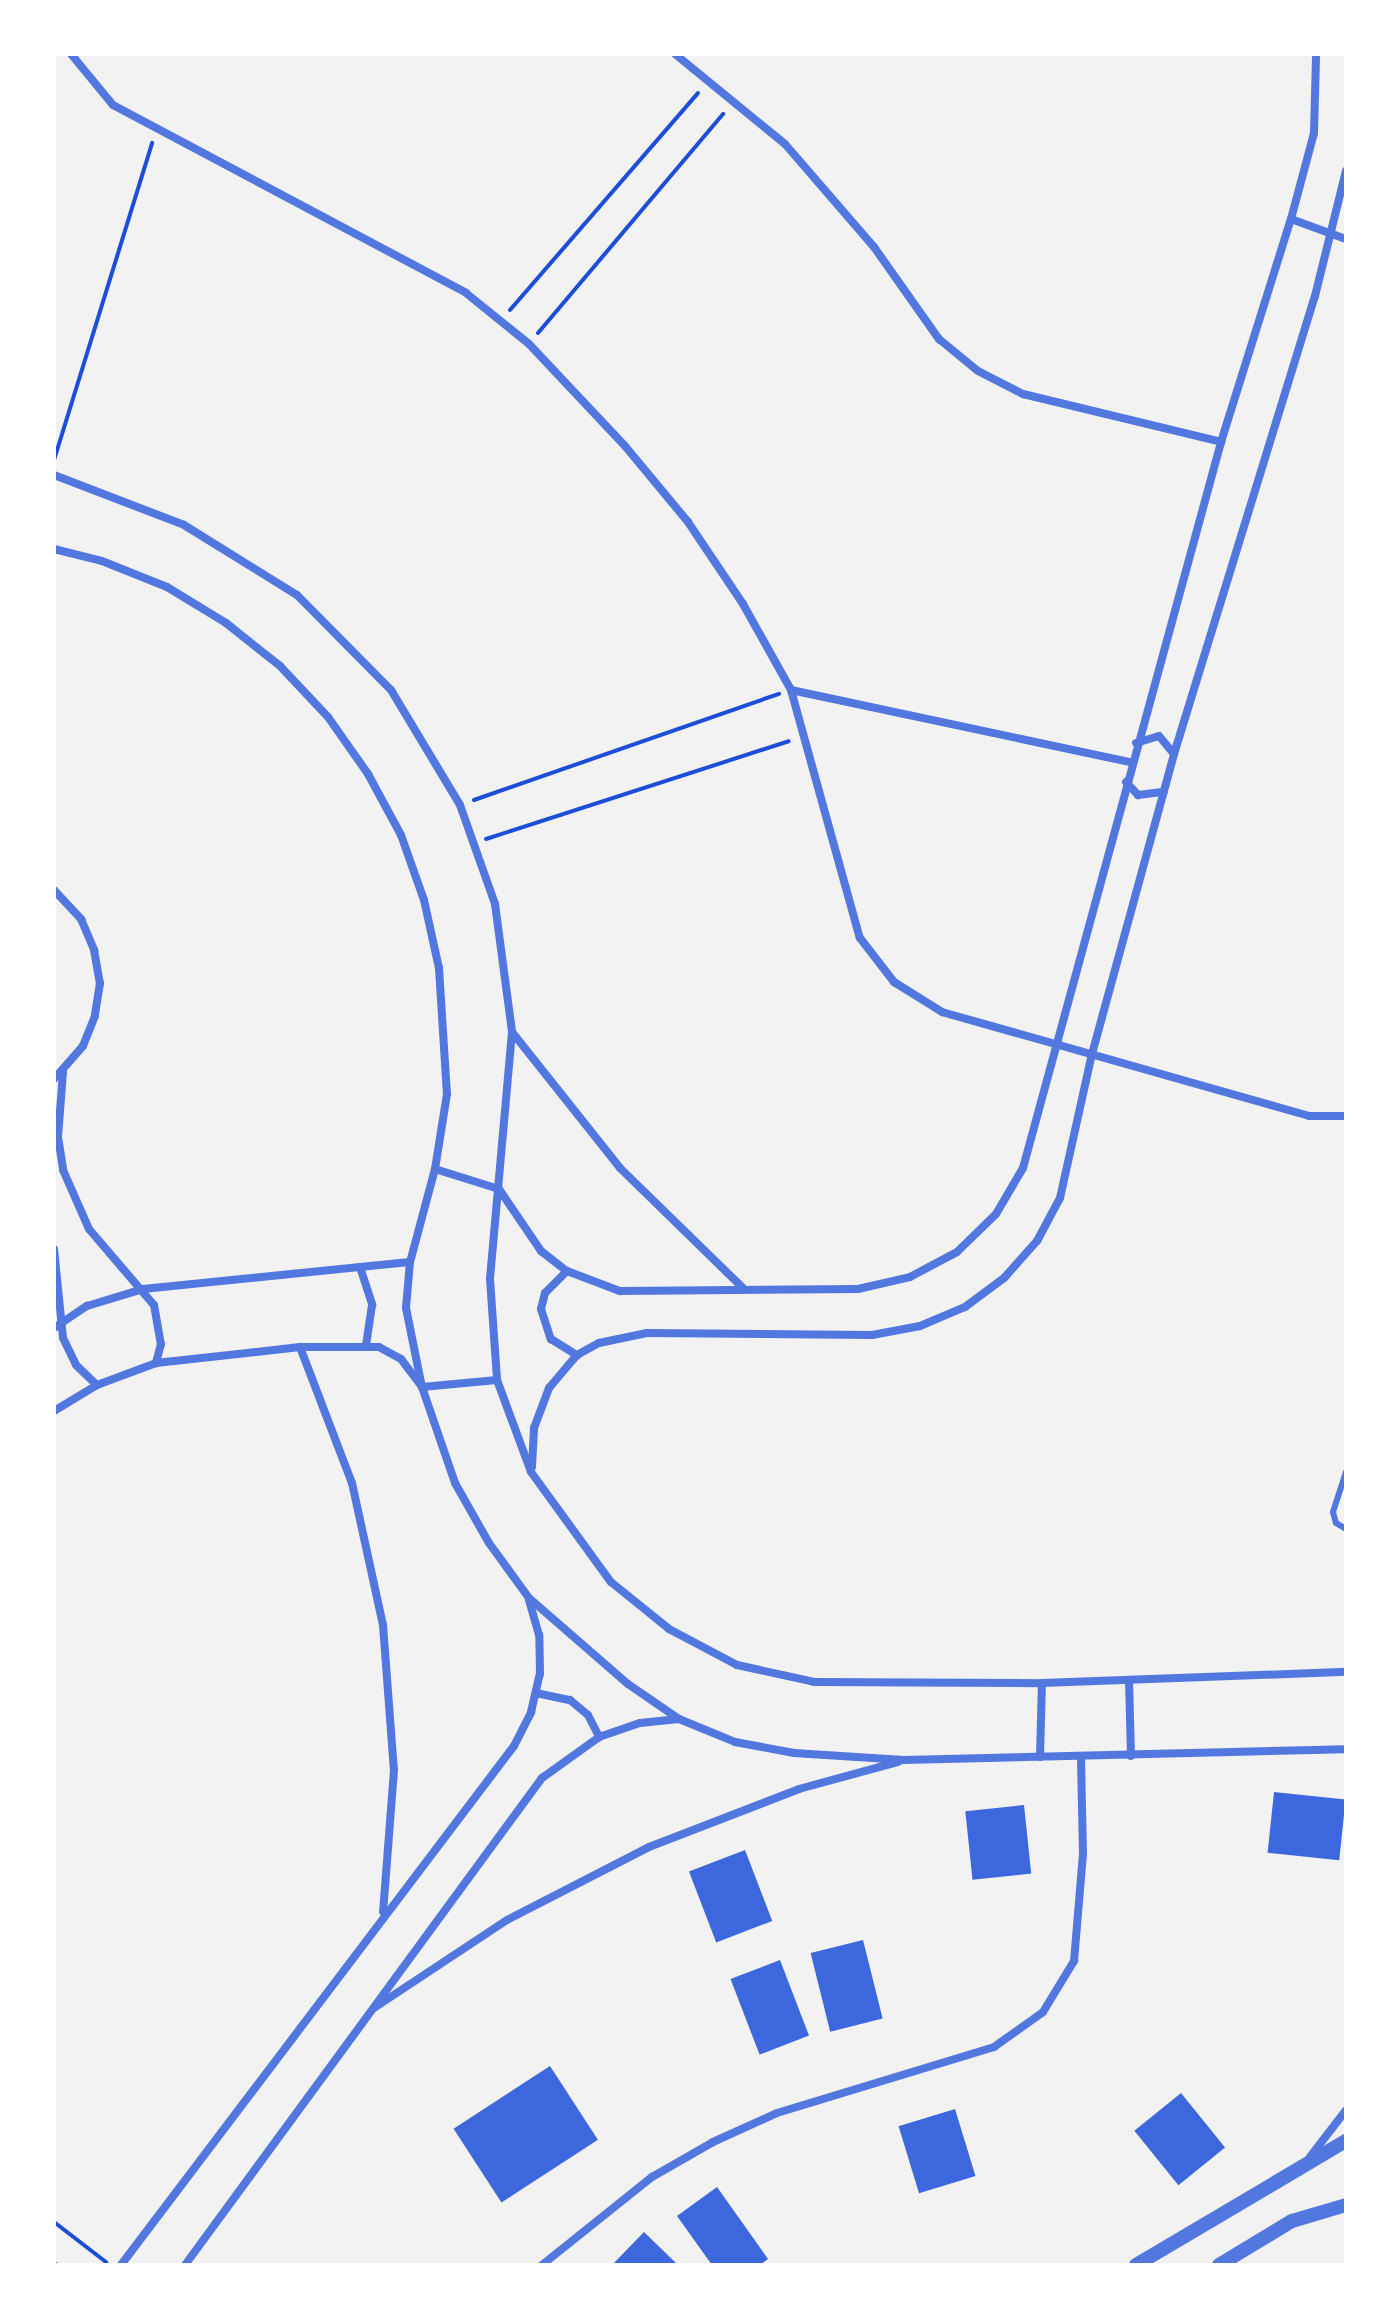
<!DOCTYPE html>
<html>
<head>
<meta charset="utf-8">
<style>
  body { margin:0 }
  #map { position:relative; width:1400px; height:2319px; overflow:hidden; background:#f2f2f2; font-family:"Open Sans",sans-serif }
  div>[style] { position:absolute }
  .building>* { inset:0; background:#3d67dc; transform-origin:0 0 }
  .path>* { height:4px; margin:-2px; padding:0 2px; transform-origin:2px; border-radius:2px; background:#1d4ed8 }
  .service>* { height:6px; margin:-3px; padding:0 3px; transform-origin:3px; border-radius:3px; background:#5277de }
  .minor>* { height:8px; margin:-4px; padding:0 4px; transform-origin:4px; border-radius:4px; background:#5277de }
  .tertiary>* { height:14px; margin:-7px; padding:0 7px; transform-origin:7px; border-radius:7px; background:#5277de }
  span { translate:-50% -50%; white-space:nowrap; text-align:center; line-height:1.15; -webkit-text-stroke:6px #fff; paint-order:stroke }
  .frame { position:absolute; inset:0; border:56px solid #fff; pointer-events:none }
</style>
</head>
<body>
<div id="map">
  <div class="building">
    <i style="left:1274px;top:1792px;width:72px;height:61px;rotate:6deg"></i>
    <i style="left:1024px;top:1805px;width:69px;height:59px;rotate:84deg"></i>
    <i style="left:745px;top:1850px;width:76px;height:60px;rotate:69deg"></i>
    <i style="left:863px;top:1940px;width:81px;height:54px;rotate:76deg"></i>
    <i style="left:780px;top:1960px;width:81px;height:53px;rotate:69deg"></i>
    <i style="left:550px;top:2066px;width:88px;height:115px;rotate:57deg"></i>
    <i style="left:1181px;top:2093px;width:70px;height:60px;rotate:51deg"></i>
    <i style="left:955px;top:2109px;width:70px;height:59px;rotate:73deg"></i>
    <i style="clip-path:polygon(717px 2187px,768px 2259px,760px 2265px,712px 2265px,677px 2216px)"></i>
    <i style="clip-path:polygon(644px 2232px,678px 2265px,612px 2265px)"></i>
  </div>
  <div class="path">
    <i style="left:510px;top:310px;width:287px;rotate:-49.1deg"></i>
    <i style="left:538px;top:333px;width:287px;rotate:-49.8deg"></i>
    <i style="left:54px;top:460px;width:332px;rotate:-72.8deg"></i>
    <i style="left:474px;top:800px;width:323px;rotate:-19.2deg"></i>
    <i style="left:486px;top:839px;width:318px;rotate:-17.9deg"></i>
    <i style="left:54px;top:2222px;width:66px;rotate:37.6deg"></i>
    <i style="left:54px;top:2263px;width:4px;rotate:34deg"></i>
  </div>
  <div class="service">
    <i style="left:1346px;top:1472px;width:42px;rotate:108deg"></i>
    <i style="left:1333px;top:1512px;width:11px;rotate:75deg"></i>
    <i style="left:1336px;top:1523px;width:12px;rotate:31deg"></i>
  </div>
  <div class="minor">
    <i style="left:71px;top:54px;width:66px;rotate:50.5deg"></i>
    <i style="left:113px;top:105px;width:400px;rotate:28deg"></i>
    <i style="left:466px;top:293px;width:81px;rotate:39deg"></i>
    <i style="left:529px;top:344px;width:140px;rotate:46.7deg"></i>
    <i style="left:625px;top:446px;width:99px;rotate:50.3deg"></i>
    <i style="left:688px;top:522px;width:99px;rotate:56.1deg"></i>
    <i style="left:743px;top:604px;width:98px;rotate:60.8deg"></i>
    <i style="left:791px;top:690px;width:257px;rotate:74.5deg"></i>
    <i style="left:860px;top:938px;width:56px;rotate:52.3deg"></i>
    <i style="left:894px;top:982px;width:57px;rotate:32deg"></i>
    <i style="left:942px;top:1012px;width:381px;rotate:15.8deg"></i>
    <i style="left:1309px;top:1116px;width:37px"></i>
    <i style="left:675px;top:54px;width:142px;rotate:39.3deg"></i>
    <i style="left:785px;top:144px;width:136px;rotate:49.2deg"></i>
    <i style="left:874px;top:247px;width:113px;rotate:54.8deg"></i>
    <i style="left:939px;top:339px;width:50px;rotate:39.4deg"></i>
    <i style="left:978px;top:371px;width:51px;rotate:27.1deg"></i>
    <i style="left:1023px;top:394px;width:204px;rotate:13.6deg"></i>
    <i style="left:1291px;top:219px;width:59px;rotate:20deg"></i>
    <i style="left:54px;top:475px;width:139px;rotate:21deg"></i>
    <i style="left:184px;top:525px;width:133px;rotate:31.8deg"></i>
    <i style="left:297px;top:595px;width:134px;rotate:45.3deg"></i>
    <i style="left:391px;top:690px;width:134px;rotate:59deg"></i>
    <i style="left:460px;top:805px;width:105px;rotate:70.5deg"></i>
    <i style="left:495px;top:904px;width:129px;rotate:82.4deg"></i>
    <i style="left:512px;top:1032px;width:248px;rotate:95.1deg"></i>
    <i style="left:490px;top:1279px;width:101px;rotate:86deg"></i>
    <i style="left:497px;top:1380px;width:98px;rotate:69.7deg"></i>
    <i style="left:531px;top:1472px;width:136px;rotate:54deg"></i>
    <i style="left:611px;top:1582px;width:75px;rotate:39deg"></i>
    <i style="left:669px;top:1629px;width:77px;rotate:27.9deg"></i>
    <i style="left:737px;top:1665px;width:79px;rotate:12.4deg"></i>
    <i style="left:814px;top:1682px;width:228px;rotate:0.3deg"></i>
    <i style="left:1042px;top:1683px;width:304px;rotate:-2.1deg"></i>
    <i style="left:54px;top:549px;width:49px;rotate:14deg"></i>
    <i style="left:102px;top:561px;width:70px;rotate:21.8deg"></i>
    <i style="left:167px;top:587px;width:69px;rotate:31.4deg"></i>
    <i style="left:226px;top:623px;width:69px;rotate:38.5deg"></i>
    <i style="left:280px;top:666px;width:70px;rotate:46.7deg"></i>
    <i style="left:328px;top:717px;width:70px;rotate:54.9deg"></i>
    <i style="left:368px;top:774px;width:69px;rotate:61.6deg"></i>
    <i style="left:401px;top:835px;width:69px;rotate:70.5deg"></i>
    <i style="left:424px;top:900px;width:70px;rotate:77.6deg"></i>
    <i style="left:439px;top:968px;width:126px;rotate:86.4deg"></i>
    <i style="left:447px;top:1094px;width:76px;rotate:99.1deg"></i>
    <i style="left:435px;top:1169px;width:96px;rotate:105deg"></i>
    <i style="left:410px;top:1262px;width:46px;rotate:95deg"></i>
    <i style="left:406px;top:1308px;width:81px;rotate:78.6deg"></i>
    <i style="left:422px;top:1387px;width:102px;rotate:71deg"></i>
    <i style="left:455px;top:1483px;width:69px;rotate:60.5deg"></i>
    <i style="left:489px;top:1543px;width:68px;rotate:54deg"></i>
    <i style="left:529px;top:1598px;width:131px;rotate:41deg"></i>
    <i style="left:628px;top:1684px;width:62px;rotate:34.5deg"></i>
    <i style="left:679px;top:1719px;width:61px;rotate:22.3deg"></i>
    <i style="left:735px;top:1742px;width:60px;rotate:10.6deg"></i>
    <i style="left:794px;top:1753px;width:110px;rotate:3.6deg"></i>
    <i style="left:904px;top:1760px;width:442px;rotate:-1.4deg"></i>
    <i style="left:791px;top:690px;width:348px;rotate:12deg"></i>
    <i style="left:1136px;top:743px;width:24px;rotate:-17deg"></i>
    <i style="left:1159px;top:736px;width:23px;rotate:50deg"></i>
    <i style="left:1126px;top:782px;width:18px;rotate:47deg"></i>
    <i style="left:1138px;top:795px;width:26px;rotate:-7deg"></i>
    <i style="left:54px;top:890px;width:40px;rotate:47deg"></i>
    <i style="left:81px;top:919px;width:34px;rotate:67deg"></i>
    <i style="left:94px;top:950px;width:34px;rotate:80deg"></i>
    <i style="left:100px;top:983px;width:33px;rotate:99deg"></i>
    <i style="left:95px;top:1016px;width:32px;rotate:112deg"></i>
    <i style="left:83px;top:1046px;width:44px;rotate:131.3deg"></i>
    <i style="left:512px;top:1032px;width:174px;rotate:51.5deg"></i>
    <i style="left:620px;top:1168px;width:172px;rotate:44.3deg"></i>
    <i style="left:63px;top:1072px;width:65px;rotate:94.4deg"></i>
    <i style="left:58px;top:1137px;width:33px;rotate:81deg"></i>
    <i style="left:63px;top:1170px;width:64px;rotate:66.2deg"></i>
    <i style="left:89px;top:1229px;width:100px;rotate:49.5deg"></i>
    <i style="left:154px;top:1305px;width:40px;rotate:80deg"></i>
    <i style="left:161px;top:1344px;width:20px;rotate:105deg"></i>
    <i style="left:435px;top:1169px;width:67px;rotate:17.4deg"></i>
    <i style="left:499px;top:1189px;width:75px;rotate:55.9deg"></i>
    <i style="left:541px;top:1251px;width:33px;rotate:38deg"></i>
    <i style="left:567px;top:1271px;width:57px;rotate:20.7deg"></i>
    <i style="left:620px;top:1291px;width:238px;rotate:-0.5deg"></i>
    <i style="left:858px;top:1289px;width:53px;rotate:-13deg"></i>
    <i style="left:910px;top:1277px;width:53px;rotate:-28deg"></i>
    <i style="left:957px;top:1252px;width:54px;rotate:-44.3deg"></i>
    <i style="left:996px;top:1214px;width:53px;rotate:-59.6deg"></i>
    <i style="left:1023px;top:1168px;width:753px;rotate:-74.74deg"></i>
    <i style="left:1221px;top:442px;width:234px;rotate:-72.6deg"></i>
    <i style="left:1291px;top:219px;width:89px;rotate:-75deg"></i>
    <i style="left:1314px;top:133px;width:79px;rotate:-88.5deg"></i>
    <i style="left:54px;top:1249px;width:89px;rotate:84.2deg"></i>
    <i style="left:63px;top:1338px;width:30px;rotate:64deg"></i>
    <i style="left:76px;top:1365px;width:29px;rotate:44deg"></i>
    <i style="left:360px;top:1267px;width:40px;rotate:72deg"></i>
    <i style="left:372px;top:1305px;width:40px;rotate:98.5deg"></i>
    <i style="left:567px;top:1271px;width:31px;rotate:135deg"></i>
    <i style="left:545px;top:1293px;width:16px;rotate:104deg"></i>
    <i style="left:541px;top:1309px;width:32px;rotate:72deg"></i>
    <i style="left:551px;top:1339px;width:31px;rotate:32deg"></i>
    <i style="left:54px;top:1328px;width:40px;rotate:-34deg"></i>
    <i style="left:87px;top:1306px;width:59px;rotate:-16.9deg"></i>
    <i style="left:143px;top:1289px;width:268px;rotate:-5.8deg"></i>
    <i style="left:300px;top:1347px;width:146px;rotate:69.1deg"></i>
    <i style="left:352px;top:1483px;width:145px;rotate:77.7deg"></i>
    <i style="left:383px;top:1625px;width:145px;rotate:85.7deg"></i>
    <i style="left:394px;top:1770px;width:142px;rotate:94.4deg"></i>
    <i style="left:54px;top:1411px;width:50px;rotate:-31.2deg"></i>
    <i style="left:97px;top:1385px;width:63px;rotate:-20.4deg"></i>
    <i style="left:156px;top:1363px;width:145px;rotate:-6.3deg"></i>
    <i style="left:300px;top:1347px;width:79px"></i>
    <i style="left:379px;top:1347px;width:25px;rotate:29deg"></i>
    <i style="left:401px;top:1359px;width:35px;rotate:53deg"></i>
    <i style="left:422px;top:1387px;width:75px;rotate:-5.3deg"></i>
    <i style="left:532px;top:1467px;width:39px;rotate:-87deg"></i>
    <i style="left:534px;top:1428px;width:43px;rotate:-69.4deg"></i>
    <i style="left:549px;top:1388px;width:43px;rotate:-49.7deg"></i>
    <i style="left:577px;top:1355px;width:25px;rotate:-29deg"></i>
    <i style="left:599px;top:1343px;width:49px;rotate:-11.8deg"></i>
    <i style="left:647px;top:1333px;width:225px;rotate:0.5deg"></i>
    <i style="left:872px;top:1335px;width:49px;rotate:-10.6deg"></i>
    <i style="left:920px;top:1326px;width:49px;rotate:-22.9deg"></i>
    <i style="left:965px;top:1307px;width:49px;rotate:-36.6deg"></i>
    <i style="left:1004px;top:1278px;width:50px;rotate:-48.3deg"></i>
    <i style="left:1037px;top:1241px;width:49px;rotate:-61.9deg"></i>
    <i style="left:1060px;top:1198px;width:148px;rotate:-77.5deg"></i>
    <i style="left:1092px;top:1054px;width:311px;rotate:-74.7deg"></i>
    <i style="left:1174px;top:754px;width:479px;rotate:-72.9deg"></i>
    <i style="left:1315px;top:296px;width:129px;rotate:-76.1deg"></i>
    <i style="left:1129px;top:1680px;width:76px;rotate:88.5deg"></i>
    <i style="left:536px;top:1693px;width:35px;rotate:12deg"></i>
    <i style="left:570px;top:1700px;width:23px;rotate:40deg"></i>
    <i style="left:588px;top:1715px;width:25px;rotate:63deg"></i>
    <i style="left:1040px;top:1757px;width:74px;rotate:-88.5deg"></i>
    <i style="left:374px;top:2008px;width:159px;rotate:-33.5deg"></i>
    <i style="left:507px;top:1920px;width:160px;rotate:-27.2deg"></i>
    <i style="left:649px;top:1847px;width:161px;rotate:-21.1deg"></i>
    <i style="left:799px;top:1789px;width:103px;rotate:-15.3deg"></i>
    <i style="left:1310px;top:2157px;width:59px;rotate:-52.5deg"></i>
    <i style="left:121px;top:2265px;width:651px;rotate:-52.87deg"></i>
    <i style="left:514px;top:1746px;width:38px;rotate:-63deg"></i>
    <i style="left:531px;top:1712px;width:39px;rotate:-77deg"></i>
    <i style="left:540px;top:1674px;width:39px;rotate:-91deg"></i>
    <i style="left:539px;top:1635px;width:37px;rotate:-106deg"></i>
    <i style="left:185px;top:2265px;width:604px;rotate:-53.76deg"></i>
    <i style="left:542px;top:1778px;width:70px;rotate:-35.7deg"></i>
    <i style="left:599px;top:1737px;width:43px;rotate:-18.9deg"></i>
    <i style="left:640px;top:1723px;width:39px;rotate:-6deg"></i>
    <i style="left:542px;top:2265px;width:141px;rotate:-38.7deg"></i>
    <i style="left:652px;top:2177px;width:70px;rotate:-29.8deg"></i>
    <i style="left:713px;top:2142px;width:70px;rotate:-24.4deg"></i>
    <i style="left:777px;top:2113px;width:227px;rotate:-16.9deg"></i>
    <i style="left:994px;top:2047px;width:60px;rotate:-35.5deg"></i>
    <i style="left:1043px;top:2012px;width:60px;rotate:-58.7deg"></i>
    <i style="left:1074px;top:1961px;width:107px;rotate:-85.2deg"></i>
    <i style="left:1083px;top:1854px;width:96px;rotate:-91.2deg"></i>
  </div>
  <div class="tertiary">
    <i style="left:1136px;top:2265px;width:244px;rotate:-30.6deg"></i>
    <i style="left:1219px;top:2265px;width:85px;rotate:-31.1deg"></i>
    <i style="left:1292px;top:2221px;width:56px;rotate:-16.5deg"></i>
  </div>
  <div class="frame"></div>
</div>
</body>
</html>
